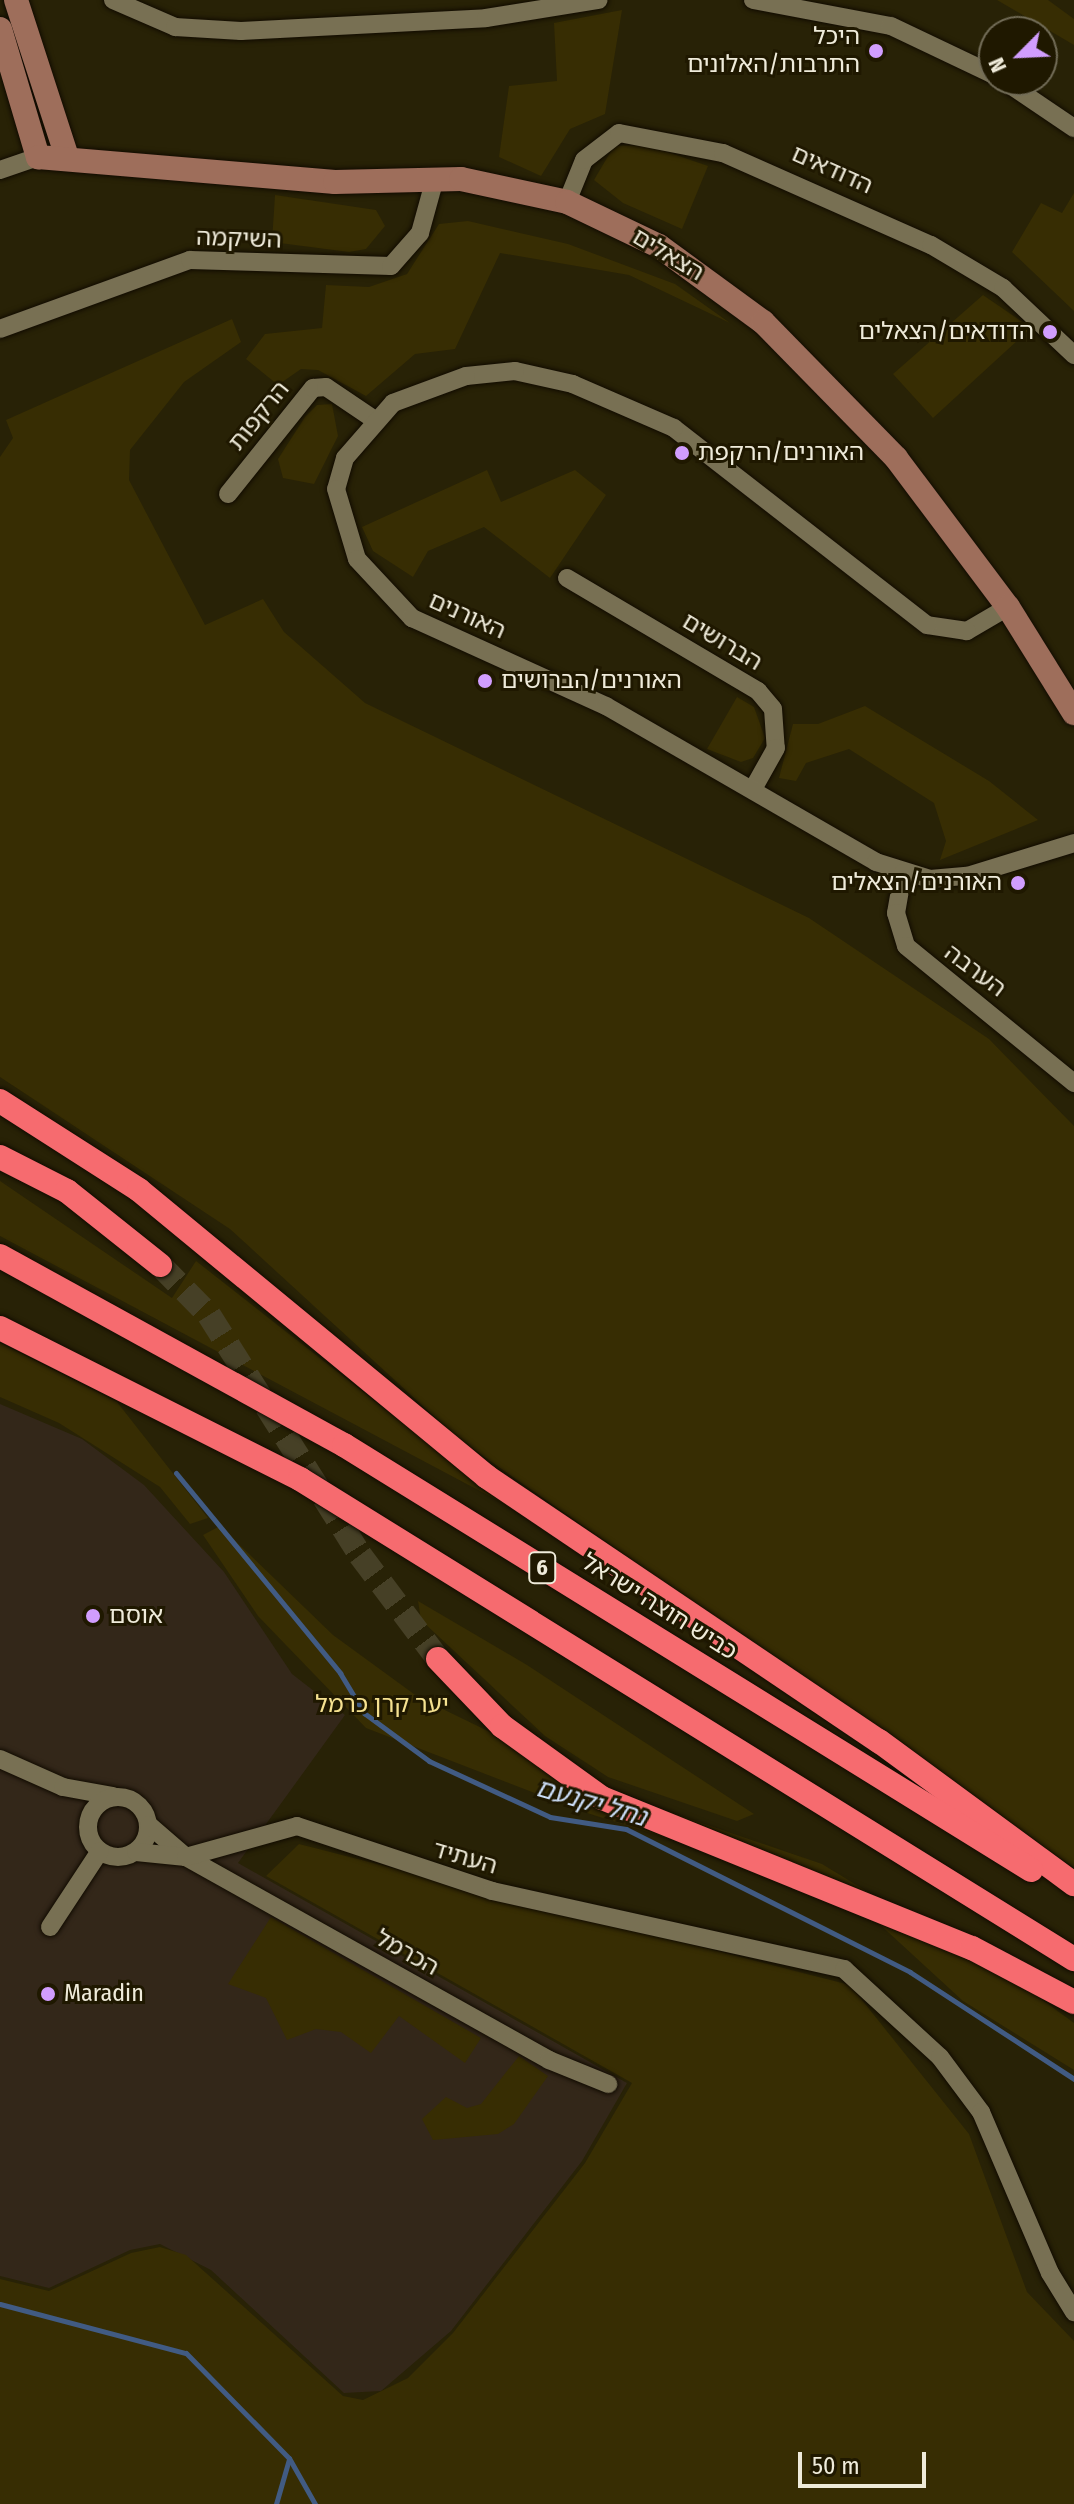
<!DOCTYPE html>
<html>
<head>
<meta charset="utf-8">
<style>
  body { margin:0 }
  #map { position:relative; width:1074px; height:2504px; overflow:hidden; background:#282206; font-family:"Fira Sans Condensed","Noto Sans Hebrew",sans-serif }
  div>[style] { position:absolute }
  .industrial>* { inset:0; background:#332719 }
  .green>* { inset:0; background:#372d03 }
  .stream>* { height:5px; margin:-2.5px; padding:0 2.5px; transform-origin:2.5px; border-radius:2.5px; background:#415b83 }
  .highway-tunnel>* { height:24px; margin-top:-12px; transform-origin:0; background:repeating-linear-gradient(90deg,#464026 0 24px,transparent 0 36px) }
  .roads { filter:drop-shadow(0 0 2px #110b00) drop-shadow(0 0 2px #110b00) }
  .street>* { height:18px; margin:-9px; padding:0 9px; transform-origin:9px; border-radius:9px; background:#787053 }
  .street>.ring { margin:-9px; padding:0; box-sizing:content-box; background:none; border:18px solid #787053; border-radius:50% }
  .secondary>* { height:24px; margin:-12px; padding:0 12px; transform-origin:12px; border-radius:12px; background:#9e6e5b }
  .highway>* { height:24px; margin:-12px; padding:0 12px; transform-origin:12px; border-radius:12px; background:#f66b6f }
  .dots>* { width:22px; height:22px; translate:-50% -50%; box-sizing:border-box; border:4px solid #1f1800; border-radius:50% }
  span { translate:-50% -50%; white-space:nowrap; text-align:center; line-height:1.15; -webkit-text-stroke:6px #1f1800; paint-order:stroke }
  .shield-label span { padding:2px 6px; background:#1f1800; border:2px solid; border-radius:6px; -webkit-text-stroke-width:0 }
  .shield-label { font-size:22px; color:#efebda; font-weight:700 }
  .poi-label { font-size:24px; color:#efebda }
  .right { translate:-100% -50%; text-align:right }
  .left { translate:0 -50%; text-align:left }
  .street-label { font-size:24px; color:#efebda }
  .park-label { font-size:24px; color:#f5e190 }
  .water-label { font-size:26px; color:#cbddf7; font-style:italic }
  .north { position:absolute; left:978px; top:16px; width:80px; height:80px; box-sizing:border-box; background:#1f1800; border:2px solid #726c57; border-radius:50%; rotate:246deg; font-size:22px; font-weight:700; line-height:32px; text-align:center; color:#efebda }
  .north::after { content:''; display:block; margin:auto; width:28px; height:36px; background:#d19dfe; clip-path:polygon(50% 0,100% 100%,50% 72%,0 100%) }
  .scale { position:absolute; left:798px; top:2452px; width:128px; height:36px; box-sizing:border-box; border:4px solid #efebda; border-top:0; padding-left:10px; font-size:24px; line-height:28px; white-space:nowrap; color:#efebda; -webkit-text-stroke:6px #1f1800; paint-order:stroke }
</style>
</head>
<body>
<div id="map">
  <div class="industrial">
    <i style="clip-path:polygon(0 1404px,82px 1439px,144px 1485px,224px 1572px,292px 1674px,345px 1715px,238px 1863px,627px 2083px,582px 2161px,451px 2331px,381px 2391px,344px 2393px,211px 2270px,160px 2244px,130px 2250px,49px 2288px,0 2276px)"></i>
  </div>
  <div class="green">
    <i style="clip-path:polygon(997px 0,1048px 0,1074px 19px,1074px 45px)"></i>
    <i style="clip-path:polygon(622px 10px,605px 114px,570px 129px,541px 176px,499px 157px,509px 86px,557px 81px,554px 23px)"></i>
    <i style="clip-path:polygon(647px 145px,708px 166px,682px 229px,623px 203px,594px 180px,614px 146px)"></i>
    <i style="clip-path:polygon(1074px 193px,1074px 311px,1012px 252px,1041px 203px,1062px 213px)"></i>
    <i style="clip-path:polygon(275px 195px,376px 210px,385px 226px,366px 249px,349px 252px,272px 242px)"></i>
    <i style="clip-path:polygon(468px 221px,568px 244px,675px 284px,730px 323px,629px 275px,500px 253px,455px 349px,415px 354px,366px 396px,318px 370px,301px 369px,278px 385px,246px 359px,265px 334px,322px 328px,326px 285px,369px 287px,407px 274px,439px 224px)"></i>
    <i style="clip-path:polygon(983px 295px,1031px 328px,933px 418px,893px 374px)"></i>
    <i style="clip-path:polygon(232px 319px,241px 342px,184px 382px,130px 450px,129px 480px,205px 625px,263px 599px,284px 632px,365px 703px,809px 918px,989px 1039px,1074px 1126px,1074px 1868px,460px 1440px,230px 1229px,0 1077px,0 457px,13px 438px,6px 420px)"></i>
    <i style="clip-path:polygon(332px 404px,338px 436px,314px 484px,283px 478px,278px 459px,305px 417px,317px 405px)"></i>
    <i style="clip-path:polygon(487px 470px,501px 502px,575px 470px,606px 495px,550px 578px,484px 527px,428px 551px,413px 577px,373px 551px,362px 527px)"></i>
    <i style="clip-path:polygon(737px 697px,754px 707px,765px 738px,753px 758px,741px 762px,707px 749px)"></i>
    <i style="clip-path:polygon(865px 706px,989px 781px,1038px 820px,940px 860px,946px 841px,934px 803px,849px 749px,806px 763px,796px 781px,779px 778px,793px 724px,818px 724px)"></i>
    <i style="clip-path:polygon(0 1181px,172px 1298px,196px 1261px,510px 1507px,0 1236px)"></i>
    <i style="clip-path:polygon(0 1343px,117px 1402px,208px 1518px,190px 1524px,160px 1487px,59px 1423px,0 1397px)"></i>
    <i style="clip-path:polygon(220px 1526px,333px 1635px,418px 1697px,620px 1795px,822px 1864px,1029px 1990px,1074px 2023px,1074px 2070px,963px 2001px,876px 1921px,825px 1888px,584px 1812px,366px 1728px,258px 1616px,203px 1535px)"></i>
    <i style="clip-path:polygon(418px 1601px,527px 1665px,754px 1814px,737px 1821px,608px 1777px,545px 1736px,421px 1620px)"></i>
    <i style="clip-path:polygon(299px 1844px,850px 1985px,969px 2134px,1027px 2292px,1074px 2341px,1074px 2504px,0 2504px,0 2279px,49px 2291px,131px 2253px,160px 2247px,186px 2255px,343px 2396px,363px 2400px,408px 2378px,453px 2333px,585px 2163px,632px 2083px,266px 1876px)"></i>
    <i style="clip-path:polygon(271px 1917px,481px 2038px,465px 2063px,399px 2016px,371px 2053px,341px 2032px,316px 2029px,287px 2040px,266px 1998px,228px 1984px)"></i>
    <i style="clip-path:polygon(519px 2056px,548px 2076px,514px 2124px,498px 2134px,433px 2140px,422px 2119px,446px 2097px,467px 2108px,481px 2104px)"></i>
  </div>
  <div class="stream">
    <i style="left:176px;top:1473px;width:259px;rotate:50.6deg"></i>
    <i style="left:340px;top:1673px;width:47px;rotate:59deg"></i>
    <i style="left:364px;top:1713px;width:81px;rotate:36.4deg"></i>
    <i style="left:429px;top:1761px;width:133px;rotate:24.8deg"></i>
    <i style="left:550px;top:1817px;width:77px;rotate:9deg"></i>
    <i style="left:626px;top:1829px;width:318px;rotate:26.7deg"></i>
    <i style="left:910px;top:1972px;width:196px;rotate:33.1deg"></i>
    <i style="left:0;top:2304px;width:192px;rotate:14.8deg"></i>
    <i style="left:186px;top:2353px;width:147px;rotate:45.6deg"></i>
    <i style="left:289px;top:2458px;width:53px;rotate:60.5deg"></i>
    <i style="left:276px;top:2504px;width:47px;rotate:-73.9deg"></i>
  </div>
  <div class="highway-tunnel">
    <i style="left:160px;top:1265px;width:70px;rotate:45.6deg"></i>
    <i style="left:209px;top:1315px;width:284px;rotate:57.8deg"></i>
    <i style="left:360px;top:1555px;width:130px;rotate:53.1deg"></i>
  </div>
  <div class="roads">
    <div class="street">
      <i style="left:113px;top:0;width:68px;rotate:23.5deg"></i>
      <i style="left:175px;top:27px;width:66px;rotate:3.5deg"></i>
      <i style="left:241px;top:31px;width:245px;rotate:-3deg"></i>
      <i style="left:486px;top:18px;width:114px;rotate:-9.1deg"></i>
      <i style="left:753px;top:0;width:140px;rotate:10.7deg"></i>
      <i style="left:891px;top:26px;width:114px;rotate:25.4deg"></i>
      <i style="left:1003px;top:80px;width:86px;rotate:34.1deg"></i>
      <i style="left:0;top:170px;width:40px;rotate:-18.9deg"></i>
      <i style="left:567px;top:202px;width:45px;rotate:-68deg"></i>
      <i style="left:584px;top:160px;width:44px;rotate:-37.6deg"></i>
      <i style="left:619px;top:133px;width:106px;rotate:10.9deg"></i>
      <i style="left:723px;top:153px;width:227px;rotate:23.9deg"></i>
      <i style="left:931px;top:245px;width:84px;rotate:30.8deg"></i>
      <i style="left:1003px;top:288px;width:98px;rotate:43.3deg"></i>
      <i style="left:0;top:329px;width:202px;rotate:-20deg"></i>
      <i style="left:190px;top:260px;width:201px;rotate:1.7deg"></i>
      <i style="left:391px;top:266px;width:44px;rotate:-48.7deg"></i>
      <i style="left:420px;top:233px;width:53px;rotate:-74.6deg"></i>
      <i style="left:228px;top:494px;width:136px;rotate:-51.3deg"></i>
      <i style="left:313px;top:388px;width:13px;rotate:-4deg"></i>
      <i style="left:326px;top:387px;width:59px;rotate:34deg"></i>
      <i style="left:567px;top:578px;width:222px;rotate:30.6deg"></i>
      <i style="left:758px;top:691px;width:23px;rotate:50deg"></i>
      <i style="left:773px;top:709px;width:39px;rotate:86deg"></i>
      <i style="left:776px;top:748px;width:47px;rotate:119.3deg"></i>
      <i style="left:1008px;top:607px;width:48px;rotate:149.7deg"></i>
      <i style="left:967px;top:631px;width:40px;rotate:-171.5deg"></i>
      <i style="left:927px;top:625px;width:321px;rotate:-142.1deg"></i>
      <i style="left:674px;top:428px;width:110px;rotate:-156.5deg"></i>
      <i style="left:573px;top:384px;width:59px;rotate:-167.4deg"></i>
      <i style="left:515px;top:371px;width:49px;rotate:174.2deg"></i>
      <i style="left:466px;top:376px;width:78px;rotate:159.7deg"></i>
      <i style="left:393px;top:403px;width:73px;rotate:131.1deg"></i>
      <i style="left:345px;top:458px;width:32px;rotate:106deg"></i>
      <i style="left:336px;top:489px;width:73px;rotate:73.3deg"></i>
      <i style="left:357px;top:559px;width:81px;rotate:47deg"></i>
      <i style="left:412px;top:618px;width:213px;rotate:24.4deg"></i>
      <i style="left:606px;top:706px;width:312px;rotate:30deg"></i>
      <i style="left:876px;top:862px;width:57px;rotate:17.5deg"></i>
      <i style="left:930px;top:879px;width:37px;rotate:-5deg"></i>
      <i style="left:967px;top:876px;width:112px;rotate:-17.1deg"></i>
      <i style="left:903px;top:873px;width:41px;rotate:99.9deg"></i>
      <i style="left:896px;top:913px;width:34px;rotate:73deg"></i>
      <i style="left:906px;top:946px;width:217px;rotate:39.2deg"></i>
      <i style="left:0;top:1759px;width:69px;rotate:24deg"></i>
      <i style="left:63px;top:1787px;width:51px;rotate:10.2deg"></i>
      <i class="ring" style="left:88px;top:1797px;width:42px;height:42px"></i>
      <i style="left:149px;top:1825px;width:49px;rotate:40.9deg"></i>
      <i style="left:186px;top:1857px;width:416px;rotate:29.2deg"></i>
      <i style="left:549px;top:2060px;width:64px;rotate:22.1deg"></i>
      <i style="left:136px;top:1852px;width:50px;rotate:5.7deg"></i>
      <i style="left:186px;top:1857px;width:115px;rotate:-15.6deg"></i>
      <i style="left:297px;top:1826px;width:206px;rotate:18.4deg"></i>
      <i style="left:492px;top:1891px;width:361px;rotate:12.5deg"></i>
      <i style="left:844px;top:1969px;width:130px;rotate:42.5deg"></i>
      <i style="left:940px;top:2057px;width:69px;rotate:53.3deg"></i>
      <i style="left:981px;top:2112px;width:175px;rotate:66.8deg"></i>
      <i style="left:1050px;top:2273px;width:46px;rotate:58.4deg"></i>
      <i style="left:50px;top:1927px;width:91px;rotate:-56.7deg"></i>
    </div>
    <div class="secondary">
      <i style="left:16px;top:0;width:165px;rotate:72deg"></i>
      <i style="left:0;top:29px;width:134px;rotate:73.5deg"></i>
      <i style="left:38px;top:157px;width:298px;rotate:4.8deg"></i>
      <i style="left:335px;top:182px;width:126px;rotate:-1.4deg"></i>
      <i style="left:461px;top:179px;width:108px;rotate:12.2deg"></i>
      <i style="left:567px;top:202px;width:102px;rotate:25.6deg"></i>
      <i style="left:659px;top:246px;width:129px;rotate:36.2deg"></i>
      <i style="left:763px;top:322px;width:190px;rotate:45.6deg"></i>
      <i style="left:896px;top:458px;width:186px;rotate:53.1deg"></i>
      <i style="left:1008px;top:607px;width:125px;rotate:58.1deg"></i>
    </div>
    <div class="highway">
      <i style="left:0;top:1101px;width:165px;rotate:32.6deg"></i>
      <i style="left:139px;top:1190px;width:451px;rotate:39.5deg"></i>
      <i style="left:487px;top:1477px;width:473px;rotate:34deg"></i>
      <i style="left:879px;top:1741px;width:242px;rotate:36.3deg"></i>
      <i style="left:0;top:1157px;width:75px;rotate:26.9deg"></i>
      <i style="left:67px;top:1191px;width:119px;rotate:38.5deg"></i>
      <i style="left:0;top:1256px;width:393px;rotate:28.8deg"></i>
      <i style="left:344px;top:1445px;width:808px;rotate:31.74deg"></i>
      <i style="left:0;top:1328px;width:336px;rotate:26.7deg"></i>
      <i style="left:300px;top:1479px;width:911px;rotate:31.81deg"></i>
      <i style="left:438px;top:1659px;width:93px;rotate:46.3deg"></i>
      <i style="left:502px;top:1726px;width:123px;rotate:35.8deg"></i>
      <i style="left:602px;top:1798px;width:399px;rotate:22.1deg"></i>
      <i style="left:972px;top:1948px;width:115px;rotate:27.9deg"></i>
    </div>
  </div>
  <div class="dots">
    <i style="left:876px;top:51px;background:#d19dfe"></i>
    <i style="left:1050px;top:332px;background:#d19dfe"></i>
    <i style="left:682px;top:453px;background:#d19dfe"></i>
    <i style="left:485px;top:681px;background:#d19dfe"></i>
    <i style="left:1018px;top:883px;background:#d19dfe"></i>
    <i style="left:93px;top:1616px;background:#d19dfe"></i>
    <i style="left:48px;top:1994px;background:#d19dfe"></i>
  </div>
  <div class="shield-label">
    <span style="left:542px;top:1568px">6</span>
  </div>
  <div class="poi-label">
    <span class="right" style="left:860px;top:51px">היכל<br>התרבות/האלונים</span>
    <span class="right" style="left:1034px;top:332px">הדודאים/הצאלים</span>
    <span class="left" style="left:698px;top:453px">האורנים/הרקפת</span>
    <span class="left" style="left:501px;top:681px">האורנים/הברושים</span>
    <span class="right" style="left:1002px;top:883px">האורנים/הצאלים</span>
    <span class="left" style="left:109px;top:1616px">אוסם</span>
    <span class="left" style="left:64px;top:1994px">Maradin</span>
  </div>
  <div class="street-label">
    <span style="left:832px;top:170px;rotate:24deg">הדודאים</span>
    <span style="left:239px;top:239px;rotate:2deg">השיקמה</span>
    <span style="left:668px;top:255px;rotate:31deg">הצאלים</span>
    <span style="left:259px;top:416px;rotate:-51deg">הרקפות</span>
    <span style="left:467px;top:616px;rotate:24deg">האורנים</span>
    <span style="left:722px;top:642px;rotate:31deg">הברושים</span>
    <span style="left:975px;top:971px;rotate:37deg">הערבה</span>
    <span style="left:659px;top:1607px;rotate:32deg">כביש חוצה ישראל</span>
    <span style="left:465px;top:1858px;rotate:16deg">העתיד</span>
    <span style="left:407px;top:1953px;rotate:29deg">הכרמל</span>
  </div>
  <div class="park-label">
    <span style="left:382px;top:1705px">יער קרן כרמל</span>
  </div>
  <div class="water-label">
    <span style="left:591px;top:1803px;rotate:16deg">נחל יקנעם</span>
  </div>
  <div class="north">N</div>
  <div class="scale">50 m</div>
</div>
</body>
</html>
